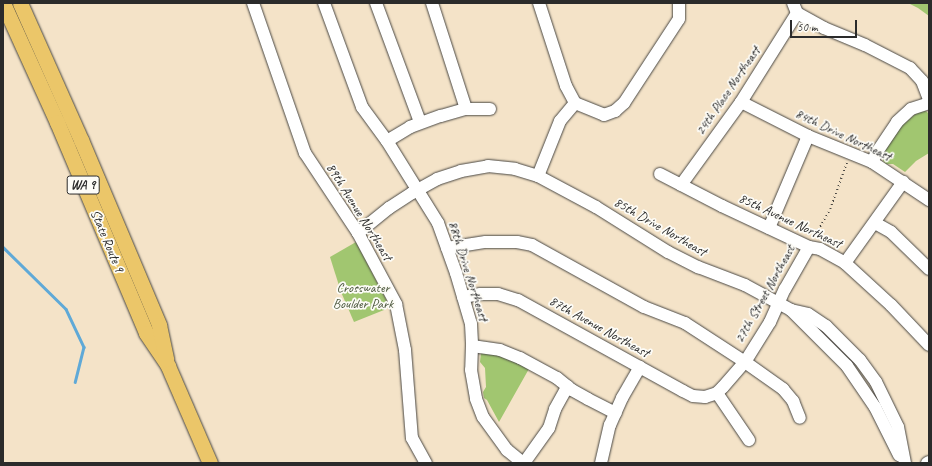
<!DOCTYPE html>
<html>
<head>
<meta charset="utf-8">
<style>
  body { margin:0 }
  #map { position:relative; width:932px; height:466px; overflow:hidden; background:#f4e3c8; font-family:Caveat,sans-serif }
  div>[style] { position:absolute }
  .green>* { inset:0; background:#a1c670 }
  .stream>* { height:2.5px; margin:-1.25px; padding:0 1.25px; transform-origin:1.25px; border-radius:1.25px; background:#5fa9d7 }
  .path>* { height:1.5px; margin-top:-0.75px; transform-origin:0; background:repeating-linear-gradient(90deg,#494743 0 1px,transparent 0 4px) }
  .roads { filter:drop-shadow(0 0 1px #494743) drop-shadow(0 0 1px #494743) }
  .minor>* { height:12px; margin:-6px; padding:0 6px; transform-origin:6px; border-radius:6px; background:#fff }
  .major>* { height:15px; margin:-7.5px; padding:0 7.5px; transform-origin:7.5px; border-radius:7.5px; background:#ebc669 }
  span { translate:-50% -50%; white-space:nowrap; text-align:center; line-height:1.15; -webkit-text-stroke:3.5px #fdfcf7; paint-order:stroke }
  .shield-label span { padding:1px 3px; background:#fdfcf7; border:1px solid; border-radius:3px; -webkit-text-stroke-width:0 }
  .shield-label { font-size:13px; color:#2b2b2b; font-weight:700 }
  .street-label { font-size:14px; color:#2b2b2b }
  .park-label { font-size:14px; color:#4e5a40 }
  .frame { position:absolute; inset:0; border:4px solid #2b2b2b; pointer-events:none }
  .scale { position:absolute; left:790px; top:20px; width:67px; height:18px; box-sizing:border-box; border:2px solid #2b2b2b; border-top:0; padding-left:5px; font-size:12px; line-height:14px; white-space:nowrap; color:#2b2b2b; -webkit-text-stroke:3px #fdfcf7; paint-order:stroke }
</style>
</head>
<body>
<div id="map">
  <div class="green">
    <i style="clip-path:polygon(908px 3px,929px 3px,929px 16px,918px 8px)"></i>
    <i style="clip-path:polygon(926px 111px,929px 114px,929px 153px,916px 161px,905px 172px,893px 164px,886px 164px,883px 161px,883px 154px,901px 126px,918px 112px)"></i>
    <i style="clip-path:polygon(356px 242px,389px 305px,384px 310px,354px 322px,341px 292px,330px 257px)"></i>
    <i style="clip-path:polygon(481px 353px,495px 353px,530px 367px,499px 422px,487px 400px,484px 398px,483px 392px,486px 387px,485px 368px,480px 362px)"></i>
  </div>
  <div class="stream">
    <i style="left:3px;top:247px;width:88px;rotate:44.5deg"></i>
    <i style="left:66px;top:309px;width:42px;rotate:64.7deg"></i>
    <i style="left:84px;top:347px;width:36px;rotate:104deg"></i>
  </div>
  <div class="path">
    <i style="left:814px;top:237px;width:32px;rotate:-60deg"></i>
    <i style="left:830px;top:209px;width:50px;rotate:-70.1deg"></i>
  </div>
  <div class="roads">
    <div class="minor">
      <i style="left:253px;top:3px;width:159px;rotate:70.9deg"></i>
      <i style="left:305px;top:153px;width:96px;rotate:56.5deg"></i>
      <i style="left:358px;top:233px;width:81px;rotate:61.8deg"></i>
      <i style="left:396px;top:304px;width:47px;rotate:78.9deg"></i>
      <i style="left:405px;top:350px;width:88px;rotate:85.5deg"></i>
      <i style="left:412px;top:438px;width:29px;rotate:61deg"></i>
      <i style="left:324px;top:3px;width:111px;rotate:69.9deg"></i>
      <i style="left:362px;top:107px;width:42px;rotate:53.7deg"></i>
      <i style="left:387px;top:141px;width:97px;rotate:58.1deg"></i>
      <i style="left:438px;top:223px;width:53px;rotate:70.2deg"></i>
      <i style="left:456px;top:273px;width:53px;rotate:73.6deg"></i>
      <i style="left:471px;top:324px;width:22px;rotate:87deg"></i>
      <i style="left:472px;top:346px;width:24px;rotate:92deg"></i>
      <i style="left:471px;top:370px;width:29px;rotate:80deg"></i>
      <i style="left:476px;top:399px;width:19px;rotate:69deg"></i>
      <i style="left:483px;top:417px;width:41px;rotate:54deg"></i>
      <i style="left:507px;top:450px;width:21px;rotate:39deg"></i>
      <i style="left:376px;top:3px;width:127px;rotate:69.7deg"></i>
      <i style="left:432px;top:3px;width:111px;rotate:72.2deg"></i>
      <i style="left:539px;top:3px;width:87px;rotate:72deg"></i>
      <i style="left:566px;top:86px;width:19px;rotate:62deg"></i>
      <i style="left:575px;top:103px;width:31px;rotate:22deg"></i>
      <i style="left:604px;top:115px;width:12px;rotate:-20deg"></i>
      <i style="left:615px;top:111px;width:12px;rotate:-42deg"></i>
      <i style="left:624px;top:103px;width:100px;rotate:-56.8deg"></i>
      <i style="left:679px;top:19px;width:16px;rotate:-90deg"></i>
      <i style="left:793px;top:3px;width:11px;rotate:68deg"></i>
      <i style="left:797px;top:13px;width:31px;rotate:29deg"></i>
      <i style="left:824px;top:28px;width:44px;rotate:22.5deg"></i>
      <i style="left:865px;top:45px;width:51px;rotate:27.1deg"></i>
      <i style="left:910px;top:68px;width:18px;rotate:47deg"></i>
      <i style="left:922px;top:81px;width:19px;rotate:69deg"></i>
      <i style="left:741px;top:102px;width:75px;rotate:26.9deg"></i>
      <i style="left:808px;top:136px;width:69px;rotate:22.1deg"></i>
      <i style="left:872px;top:162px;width:69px;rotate:33.7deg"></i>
      <i style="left:387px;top:141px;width:27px;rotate:-31deg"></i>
      <i style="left:410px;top:127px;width:33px;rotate:-20deg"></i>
      <i style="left:441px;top:116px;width:26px;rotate:-16deg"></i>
      <i style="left:466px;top:109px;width:24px"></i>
      <i style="left:872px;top:162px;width:11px;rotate:-63deg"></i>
      <i style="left:877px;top:152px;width:36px;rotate:-56deg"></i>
      <i style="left:897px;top:122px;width:19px;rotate:-43deg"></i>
      <i style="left:911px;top:109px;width:19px;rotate:-18deg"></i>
      <i style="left:660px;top:174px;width:70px;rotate:27.3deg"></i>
      <i style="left:722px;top:206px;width:96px;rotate:25.2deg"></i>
      <i style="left:809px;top:247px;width:11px;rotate:10deg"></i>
      <i style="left:820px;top:249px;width:29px;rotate:29deg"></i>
      <i style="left:845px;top:263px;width:62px;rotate:42.4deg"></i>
      <i style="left:891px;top:305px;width:55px;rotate:46.5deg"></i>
      <i style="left:538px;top:176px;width:59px;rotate:-68.2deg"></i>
      <i style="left:560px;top:121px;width:23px;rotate:-50deg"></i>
      <i style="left:681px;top:185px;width:102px;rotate:-54.1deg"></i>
      <i style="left:741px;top:102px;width:105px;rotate:-57.8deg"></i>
      <i style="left:875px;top:223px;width:18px;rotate:29deg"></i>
      <i style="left:891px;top:232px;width:53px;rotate:44.2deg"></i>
      <i style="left:769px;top:228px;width:100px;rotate:-67deg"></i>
      <i style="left:358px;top:233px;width:40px;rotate:-39deg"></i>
      <i style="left:389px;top:208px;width:27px;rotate:-33deg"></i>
      <i style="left:412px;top:193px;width:29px;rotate:-29deg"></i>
      <i style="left:437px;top:179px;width:25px;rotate:-18deg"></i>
      <i style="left:461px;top:171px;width:27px;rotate:-10deg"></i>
      <i style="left:488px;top:166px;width:27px;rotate:6deg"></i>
      <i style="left:515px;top:169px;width:24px;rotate:17deg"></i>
      <i style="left:538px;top:176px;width:66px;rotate:28.1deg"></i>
      <i style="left:596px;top:207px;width:85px;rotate:32deg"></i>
      <i style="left:668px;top:252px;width:34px;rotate:27deg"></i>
      <i style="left:698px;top:267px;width:50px;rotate:21deg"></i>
      <i style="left:745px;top:285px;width:52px;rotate:28.5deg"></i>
      <i style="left:791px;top:310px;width:17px;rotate:13deg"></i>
      <i style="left:808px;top:314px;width:22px;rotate:34deg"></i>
      <i style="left:826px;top:326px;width:48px;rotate:45deg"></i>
      <i style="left:860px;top:360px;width:27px;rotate:54deg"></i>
      <i style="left:876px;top:382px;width:50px;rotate:63.9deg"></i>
      <i style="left:898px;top:427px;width:37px;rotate:79deg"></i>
      <i style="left:447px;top:248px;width:39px;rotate:-9deg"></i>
      <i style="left:486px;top:242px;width:31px"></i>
      <i style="left:517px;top:242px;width:15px;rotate:11deg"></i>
      <i style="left:532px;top:245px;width:128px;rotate:29deg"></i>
      <i style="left:644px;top:307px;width:44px;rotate:21.3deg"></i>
      <i style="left:685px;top:323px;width:72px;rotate:33deg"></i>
      <i style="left:745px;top:362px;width:47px;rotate:35.4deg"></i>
      <i style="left:783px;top:389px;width:16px;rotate:50deg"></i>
      <i style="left:793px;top:401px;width:18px;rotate:68deg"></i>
      <i style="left:845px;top:263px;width:100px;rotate:-54.4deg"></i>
      <i style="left:463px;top:297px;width:17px;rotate:-10deg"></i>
      <i style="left:480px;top:294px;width:18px"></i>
      <i style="left:498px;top:294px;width:21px;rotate:17deg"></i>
      <i style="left:518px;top:300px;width:188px;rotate:28.9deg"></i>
      <i style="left:683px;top:391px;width:11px;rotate:27deg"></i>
      <i style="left:693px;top:396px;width:12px;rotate:5deg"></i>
      <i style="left:705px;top:397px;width:13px;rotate:-18deg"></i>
      <i style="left:717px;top:393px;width:8px;rotate:-45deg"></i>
      <i style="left:723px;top:387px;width:33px;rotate:-49deg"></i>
      <i style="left:745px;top:362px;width:47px;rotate:-58deg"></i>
      <i style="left:770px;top:322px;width:36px;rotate:-66deg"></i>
      <i style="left:785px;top:289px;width:48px;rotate:-60.3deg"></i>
      <i style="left:791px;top:310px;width:79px;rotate:45deg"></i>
      <i style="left:847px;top:366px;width:50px;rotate:55.7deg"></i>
      <i style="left:875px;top:407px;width:54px;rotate:63.4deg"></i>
      <i style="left:472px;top:346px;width:28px;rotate:8deg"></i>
      <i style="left:500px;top:350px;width:22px;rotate:22deg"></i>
      <i style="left:520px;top:358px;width:42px;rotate:28.4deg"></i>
      <i style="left:557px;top:378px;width:19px;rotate:39deg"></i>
      <i style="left:572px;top:390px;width:18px;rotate:29deg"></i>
      <i style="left:588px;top:399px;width:31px;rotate:27deg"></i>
      <i style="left:717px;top:393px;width:57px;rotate:55.8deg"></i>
      <i style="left:524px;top:463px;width:43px;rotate:-54.5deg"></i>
      <i style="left:549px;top:428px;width:20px;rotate:-72deg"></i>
      <i style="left:555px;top:409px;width:26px;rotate:-61deg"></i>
      <i style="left:601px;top:463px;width:39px;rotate:-77deg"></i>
      <i style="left:610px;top:425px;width:30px;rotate:-66deg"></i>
      <i style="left:622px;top:398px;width:36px;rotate:-60deg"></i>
      <i style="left:927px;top:463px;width:2px;rotate:-27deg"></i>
    </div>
    <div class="major">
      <i style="left:3px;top:3px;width:131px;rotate:65.6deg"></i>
      <i style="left:57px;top:122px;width:229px;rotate:67.1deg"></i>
      <i style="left:146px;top:333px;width:40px;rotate:56deg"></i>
      <i style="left:168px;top:366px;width:106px;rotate:66.6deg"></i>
      <i style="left:20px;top:3px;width:150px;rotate:66deg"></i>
      <i style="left:81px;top:140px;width:201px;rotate:67.1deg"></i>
      <i style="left:159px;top:325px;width:35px;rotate:78deg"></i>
    </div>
  </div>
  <div class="shield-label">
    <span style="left:83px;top:185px">WA 9</span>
  </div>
  <div class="street-label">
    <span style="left:728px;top:91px;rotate:-56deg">24th Place Northeast</span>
    <span style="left:843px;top:135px;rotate:25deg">84th Drive Northeast</span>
    <span style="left:359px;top:212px;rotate:58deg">89th Avenue Northeast</span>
    <span style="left:790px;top:221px;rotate:25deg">85th Avenue Northeast</span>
    <span style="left:660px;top:227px;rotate:30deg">85th Drive Northeast</span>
    <span style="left:107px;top:241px;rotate:67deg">State Route 9</span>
    <span style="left:468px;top:271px;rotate:72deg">88th Drive Northeast</span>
    <span style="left:765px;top:294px;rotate:-61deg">27th Street Northeast</span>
    <span style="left:599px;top:327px;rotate:29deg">87th Avenue Northeast</span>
  </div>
  <div class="park-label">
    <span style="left:363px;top:296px">Crosswater<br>Boulder Park</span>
  </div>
  <div class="frame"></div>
  <div class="scale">50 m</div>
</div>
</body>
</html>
